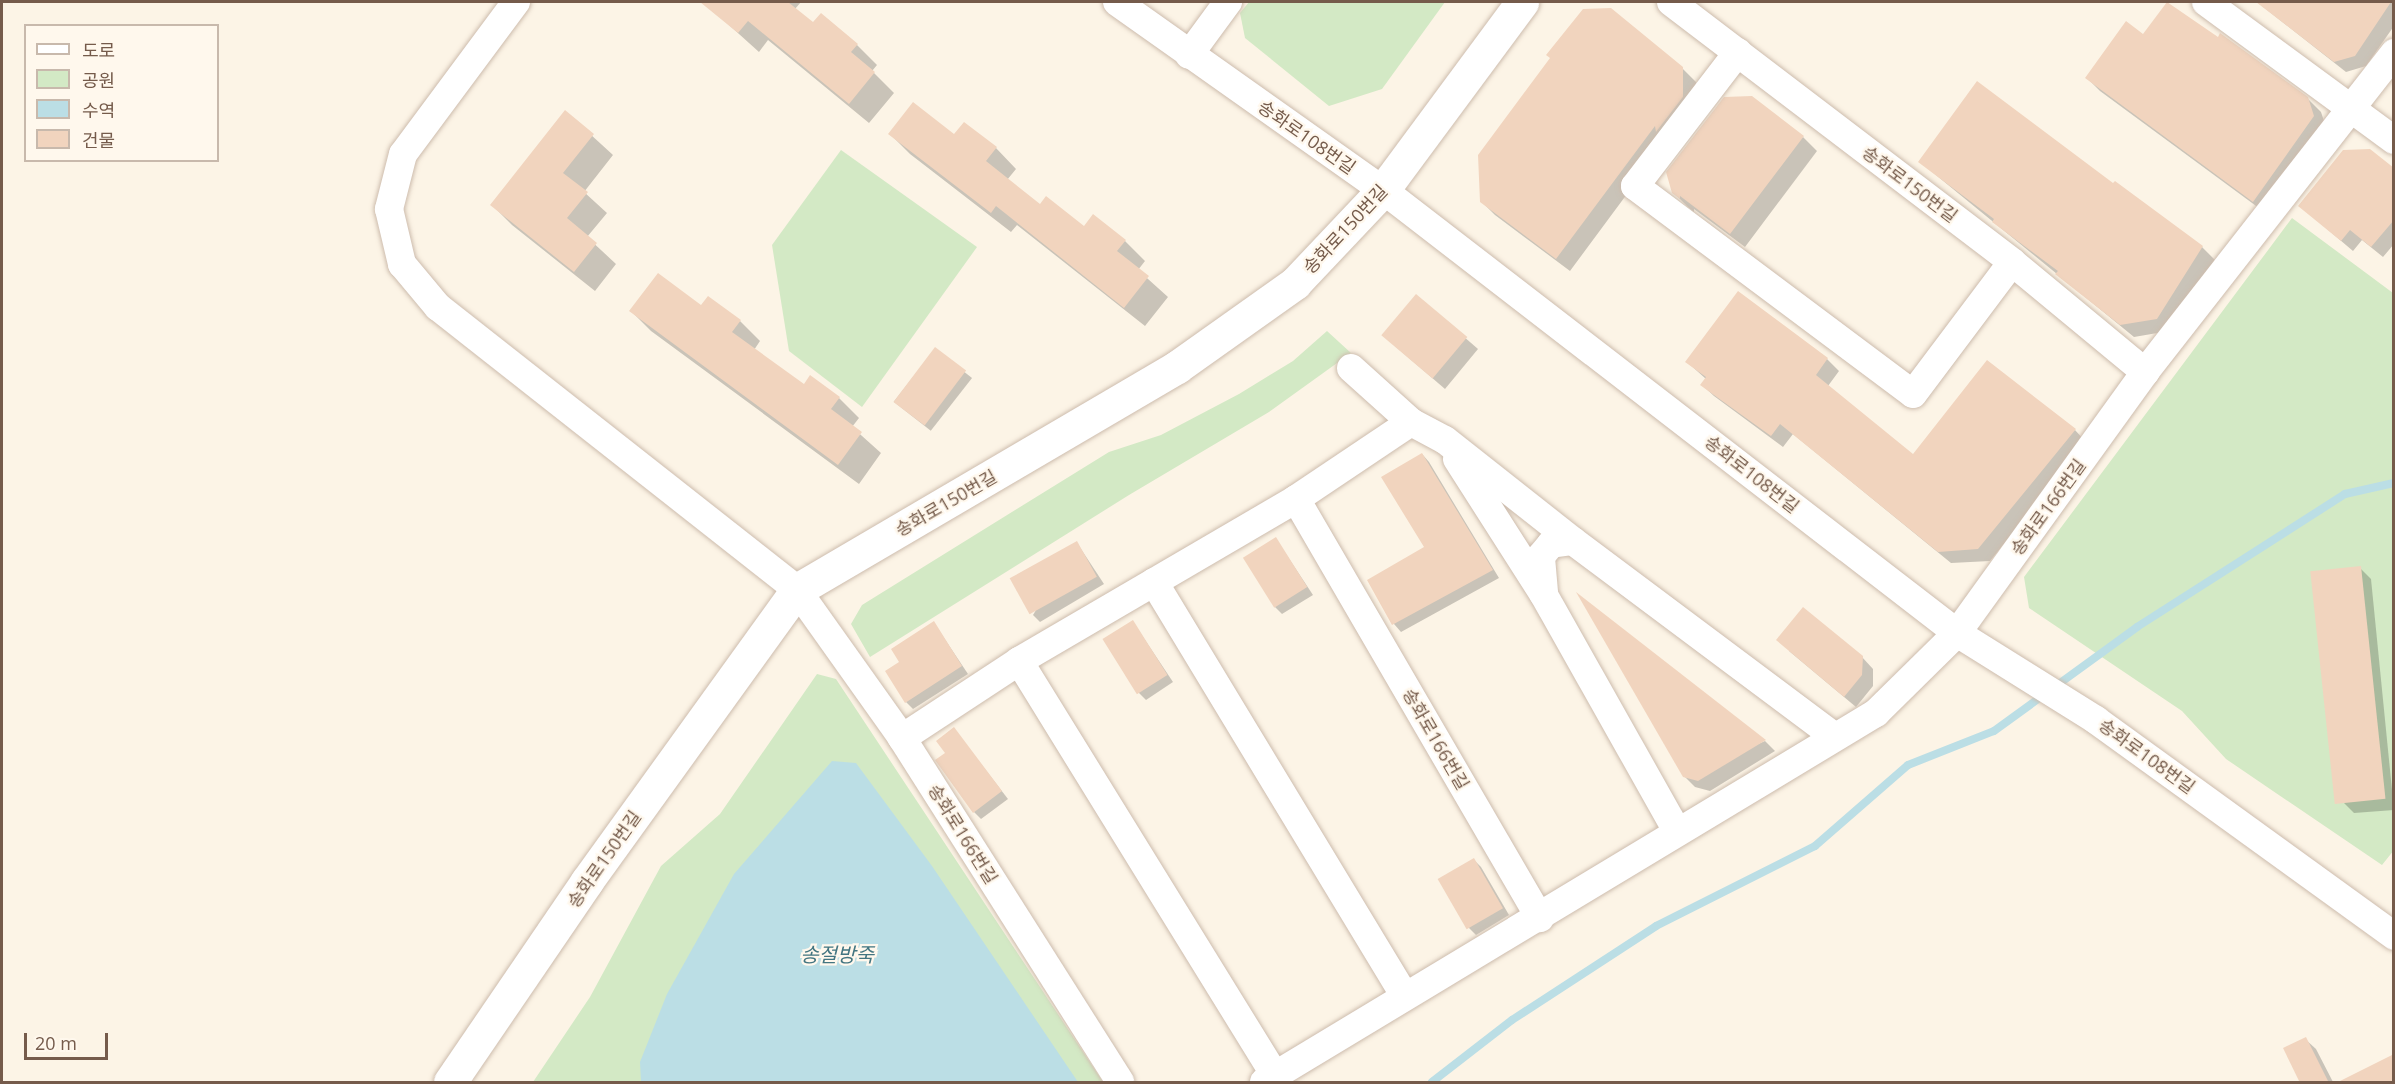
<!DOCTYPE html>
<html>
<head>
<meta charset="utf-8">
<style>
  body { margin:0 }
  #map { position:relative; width:2395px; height:1084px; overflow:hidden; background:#fcf4e6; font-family:"Open Sans","Noto Sans KR",sans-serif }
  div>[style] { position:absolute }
  .green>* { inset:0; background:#d3e9c5 }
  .water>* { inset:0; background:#bbdee5 }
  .shadow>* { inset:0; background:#0003; transform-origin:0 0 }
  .stream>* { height:8px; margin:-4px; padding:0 4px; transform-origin:4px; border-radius:4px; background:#bbdee5 }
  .building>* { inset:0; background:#f1d4be; transform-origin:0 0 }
  .roads { filter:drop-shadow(0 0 2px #cdbcad) drop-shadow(0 0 2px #cdbcad) }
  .street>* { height:28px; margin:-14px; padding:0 14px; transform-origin:14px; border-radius:14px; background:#fff }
  .secondary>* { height:33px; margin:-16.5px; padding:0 16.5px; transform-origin:16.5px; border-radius:16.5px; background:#fff }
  span { translate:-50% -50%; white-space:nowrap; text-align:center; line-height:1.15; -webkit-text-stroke:4.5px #fff8ed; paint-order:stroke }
  .street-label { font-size:18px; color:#755b4b }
  .water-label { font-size:20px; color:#437581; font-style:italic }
  .frame { position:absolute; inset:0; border:3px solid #755b4b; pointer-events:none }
  .legend { position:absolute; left:24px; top:24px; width:195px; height:138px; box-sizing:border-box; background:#fff8ed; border:2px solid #c8b9ac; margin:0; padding:8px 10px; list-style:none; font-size:18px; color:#755b4b }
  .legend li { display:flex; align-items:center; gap:12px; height:30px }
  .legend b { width:30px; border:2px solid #c8b9ac }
  .scale { position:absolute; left:24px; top:1033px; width:84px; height:27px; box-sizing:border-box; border:3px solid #755b4b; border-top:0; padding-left:8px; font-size:18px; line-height:21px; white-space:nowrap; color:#755b4b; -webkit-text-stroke:4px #fff8ed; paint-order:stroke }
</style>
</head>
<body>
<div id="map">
  <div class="green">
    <i style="clip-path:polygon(1249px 2px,1445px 2px,1382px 89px,1329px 106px,1245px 38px,1240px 13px)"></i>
    <i style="clip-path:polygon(841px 150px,977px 247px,862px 407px,789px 351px,772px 245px)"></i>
    <i style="clip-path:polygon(2292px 218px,2393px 293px,2394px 850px,2382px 865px,2226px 759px,2182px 711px,2029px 608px,2024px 577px)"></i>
    <i style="clip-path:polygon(1327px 331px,1351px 353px,1269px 412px,1129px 495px,870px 657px,851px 624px,862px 605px,1109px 452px,1161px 435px,1239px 394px,1293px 361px)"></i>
    <i style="clip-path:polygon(817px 674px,836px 679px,1103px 1082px,533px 1082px,590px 997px,661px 866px,720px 814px)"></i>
  </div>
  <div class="water">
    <i style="clip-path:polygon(832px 761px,856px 763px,932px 866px,1078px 1082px,641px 1082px,640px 1062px,667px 994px,734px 874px)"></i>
  </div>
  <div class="shadow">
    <i style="clip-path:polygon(714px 2px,801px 2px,795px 9px,813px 24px,857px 45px,877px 65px,872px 71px,894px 93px,869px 123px,768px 40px,759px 52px,709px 7px)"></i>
    <i style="clip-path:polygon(2257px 2px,2394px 2px,2394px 26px,2366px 66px,2346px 72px)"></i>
    <i style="clip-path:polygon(2144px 36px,2307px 98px,2321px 112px,2327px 130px,2267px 214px,2100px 91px,2087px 78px)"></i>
    <i style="clip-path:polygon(1682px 68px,1696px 82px,1695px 111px,1667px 140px,1570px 271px,1495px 215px,1482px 202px)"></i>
    <i style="clip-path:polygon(566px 112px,613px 155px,584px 192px,607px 213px,587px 237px,616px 264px,595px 291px,512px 225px,492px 205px)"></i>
    <i style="clip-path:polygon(890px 134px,955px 136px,996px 148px,1016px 169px,1007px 180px,1041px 206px,1085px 228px,1125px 241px,1145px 261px,1138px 270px,1168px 297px,1145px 326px,1017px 225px,1011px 232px,910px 154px)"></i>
    <i style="clip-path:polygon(1803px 137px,1817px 151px,1745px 247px,1694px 209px,1694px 212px,1688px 207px,1673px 192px)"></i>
    <i style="clip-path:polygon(1920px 162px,2114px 185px,2116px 183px,2202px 247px,2215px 260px,2169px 331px,2134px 337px)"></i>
    <i style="clip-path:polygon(2394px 170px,2394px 244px,2383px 257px,2362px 240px,2353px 251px,2300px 206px)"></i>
    <i style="clip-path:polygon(1417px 296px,1478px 349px,1445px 389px,1395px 346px)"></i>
    <i style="clip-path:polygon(702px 307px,740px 321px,760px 341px,754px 350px,804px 387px,839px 398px,859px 418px,852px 427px,881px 453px,859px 484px,651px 331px,631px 311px)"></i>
    <i style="left:935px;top:349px;width:47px;height:67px;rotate:38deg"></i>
    <i style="clip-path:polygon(1827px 359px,1839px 371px,1828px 386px,1913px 456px,2075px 430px,2086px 442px,1990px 561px,1951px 563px,1793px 434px,1783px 447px,1714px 396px,1702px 385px,1706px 379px,1687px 362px)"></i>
    <i style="clip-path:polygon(1422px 454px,1429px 462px,1499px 578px,1401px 632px,1394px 624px,1369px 580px,1426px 548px)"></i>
    <i style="clip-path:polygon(1276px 539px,1313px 595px,1282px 614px,1275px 607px)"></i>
    <i style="clip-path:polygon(1077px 543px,1104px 584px,1040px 622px,1033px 615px)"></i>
    <i style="clip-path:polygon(2360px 568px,2371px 579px,2394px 810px,2354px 813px,2343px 802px)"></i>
    <i style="clip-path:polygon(1133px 622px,1173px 682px,1146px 700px,1139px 693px)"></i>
    <i style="clip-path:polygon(934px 623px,968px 674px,913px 709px,906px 702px,901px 663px)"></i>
    <i style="clip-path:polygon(1789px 651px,1862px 657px,1873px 669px,1873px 686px,1856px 707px)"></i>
    <i style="clip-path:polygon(954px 729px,1008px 799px,981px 819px,974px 812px,947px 753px)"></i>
    <i style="clip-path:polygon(1765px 741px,1775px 751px,1710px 791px,1695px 787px,1684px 776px)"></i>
    <i style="clip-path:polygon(1474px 860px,1481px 867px,1509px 915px,1476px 935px,1469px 928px,1440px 880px)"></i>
    <i style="clip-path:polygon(2305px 1039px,2316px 1049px,2333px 1082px,2302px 1082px)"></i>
  </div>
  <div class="stream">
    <i style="left:1432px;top:1082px;width:101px;rotate:-37.8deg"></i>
    <i style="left:1512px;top:1020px;width:172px;rotate:-33.1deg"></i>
    <i style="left:1656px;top:926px;width:178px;rotate:-26.7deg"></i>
    <i style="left:1815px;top:846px;width:123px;rotate:-41.1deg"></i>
    <i style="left:1908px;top:765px;width:92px;rotate:-21.6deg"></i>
    <i style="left:1994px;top:731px;width:177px;rotate:-36deg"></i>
    <i style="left:2137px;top:627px;width:247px;rotate:-32.6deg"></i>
    <i style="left:2345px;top:494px;width:50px;rotate:-12.7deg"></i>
  </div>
  <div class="building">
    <i style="clip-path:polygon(700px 2px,788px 2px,813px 22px,821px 13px,858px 44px,851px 52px,875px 72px,849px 104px,748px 21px,738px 33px)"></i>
    <i style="clip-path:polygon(2167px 2px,2218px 37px,2220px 33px,2308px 97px,2314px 116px,2253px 202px,2085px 78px,2126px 21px,2143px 34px)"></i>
    <i style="clip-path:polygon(2256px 2px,2391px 2px,2355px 56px,2334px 62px)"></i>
    <i style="clip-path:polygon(1611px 8px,1683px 67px,1683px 97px,1656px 132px,1655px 126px,1556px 259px,1480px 202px,1478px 155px,1550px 58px,1546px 55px,1583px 9px)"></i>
    <i style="clip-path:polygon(1977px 81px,2113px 183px,2115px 181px,2203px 246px,2157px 319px,2120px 325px,2055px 274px,2058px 271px,1992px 222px,1994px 219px,1918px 162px)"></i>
    <i style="clip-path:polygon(1752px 96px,1804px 136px,1730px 234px,1680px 196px,1680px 199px,1672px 193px,1666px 172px,1724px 97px)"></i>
    <i style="clip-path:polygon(913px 102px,954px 134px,964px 122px,997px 147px,986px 161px,1040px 204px,1046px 196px,1084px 226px,1093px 214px,1126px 240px,1117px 251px,1149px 276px,1124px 308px,996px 206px,991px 213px,888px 134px)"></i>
    <i style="clip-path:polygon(565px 110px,594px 134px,563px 173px,588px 192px,567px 218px,597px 243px,574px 272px,490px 205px)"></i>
    <i style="clip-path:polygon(2370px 149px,2394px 168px,2394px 220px,2371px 247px,2350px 230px,2341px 241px,2298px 206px,2343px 150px)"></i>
    <i style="clip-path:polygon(658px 273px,701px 305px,708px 296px,741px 320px,732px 332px,804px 384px,810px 375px,840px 397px,831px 409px,862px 432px,838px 465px,629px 311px)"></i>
    <i style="clip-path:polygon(1738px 291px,1828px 358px,1816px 375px,1913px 454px,1987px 360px,2076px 429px,1978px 549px,1938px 552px,1780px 424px,1771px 436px,1700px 385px,1706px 377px,1685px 362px)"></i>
    <i style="left:1416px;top:294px;width:67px;height:54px;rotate:40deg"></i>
    <i style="left:935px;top:347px;width:39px;height:69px;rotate:37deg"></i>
    <i style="clip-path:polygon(1422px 453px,1493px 570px,1392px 625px,1367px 580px,1424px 547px,1381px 477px)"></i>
    <i style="left:1276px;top:537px;width:59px;height:39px;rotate:58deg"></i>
    <i style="left:1077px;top:541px;width:41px;height:77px;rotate:61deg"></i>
    <i style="left:2361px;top:566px;width:234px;height:51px;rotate:84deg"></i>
    <i style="clip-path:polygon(1576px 592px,1766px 740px,1698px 781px,1683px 777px)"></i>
    <i style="clip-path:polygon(1803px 607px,1863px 656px,1862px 675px,1844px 697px,1776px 640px)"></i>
    <i style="left:1133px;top:620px;width:65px;height:36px;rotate:58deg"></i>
    <i style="clip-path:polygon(934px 621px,962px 666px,905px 703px,885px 671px,899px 662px,891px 649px)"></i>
    <i style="clip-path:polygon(954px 727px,1002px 791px,973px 813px,935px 760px,945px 753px,936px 741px)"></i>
    <i style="left:1474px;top:858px;width:58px;height:42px;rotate:60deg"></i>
    <i style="clip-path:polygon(2306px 1037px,2329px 1083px,2300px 1083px,2283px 1048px)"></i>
    <i style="clip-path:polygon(2394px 1054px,2394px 1083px,2336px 1083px)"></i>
  </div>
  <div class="roads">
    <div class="street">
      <i style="left:516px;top:2px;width:189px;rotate:126.6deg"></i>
      <i style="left:403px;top:154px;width:57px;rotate:104.3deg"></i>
      <i style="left:389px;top:209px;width:57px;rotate:76.7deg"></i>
      <i style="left:402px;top:264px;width:56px;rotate:50.1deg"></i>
      <i style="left:438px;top:307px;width:457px;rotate:38.2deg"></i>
      <i style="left:797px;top:590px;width:181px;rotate:54.6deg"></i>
      <i style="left:902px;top:738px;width:407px;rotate:57.6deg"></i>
      <i style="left:1117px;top:2px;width:326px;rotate:35.3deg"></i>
      <i style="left:1383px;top:190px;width:725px;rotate:37.66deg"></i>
      <i style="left:1957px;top:633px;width:164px;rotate:32deg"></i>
      <i style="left:2096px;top:720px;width:368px;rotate:35.9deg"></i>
      <i style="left:1671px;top:2px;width:429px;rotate:37.3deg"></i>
      <i style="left:2012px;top:262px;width:173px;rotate:39.6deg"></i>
      <i style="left:2206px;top:2px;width:233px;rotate:36.3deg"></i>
      <i style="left:1738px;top:52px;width:169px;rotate:127.5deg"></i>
      <i style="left:1635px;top:186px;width:347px;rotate:36.8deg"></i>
      <i style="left:1913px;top:394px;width:165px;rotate:-53.1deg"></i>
      <i style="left:1189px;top:55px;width:66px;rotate:-53.7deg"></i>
      <i style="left:1351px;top:368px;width:81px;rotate:42deg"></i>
      <i style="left:1411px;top:422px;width:38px;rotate:28deg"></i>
      <i style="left:1445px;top:440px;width:163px;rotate:38.3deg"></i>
      <i style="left:1573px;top:541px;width:327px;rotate:36.8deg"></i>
      <i style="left:1457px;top:459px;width:161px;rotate:57.4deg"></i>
      <i style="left:1544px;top:595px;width:271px;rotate:60.6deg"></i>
      <i style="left:1296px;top:499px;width:485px;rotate:59.8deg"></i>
      <i style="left:1154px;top:582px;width:484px;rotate:58.8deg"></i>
      <i style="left:1544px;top:592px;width:36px;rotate:-95deg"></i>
      <i style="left:1541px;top:556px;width:16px;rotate:-50deg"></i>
      <i style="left:1551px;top:544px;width:22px;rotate:-8deg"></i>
      <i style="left:1019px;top:661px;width:487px;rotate:58.3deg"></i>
      <i style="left:902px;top:738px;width:140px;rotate:-33.3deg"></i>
      <i style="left:1019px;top:661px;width:321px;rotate:-30.3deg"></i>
      <i style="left:1296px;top:499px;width:138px;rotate:-33.8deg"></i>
      <i style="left:1264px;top:1082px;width:715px;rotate:-31.09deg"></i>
      <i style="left:1876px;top:713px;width:114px;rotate:-44.6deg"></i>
      <i style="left:1957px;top:633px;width:322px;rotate:-54.2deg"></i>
      <i style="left:2145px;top:372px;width:405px;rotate:-52deg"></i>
    </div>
    <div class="secondary">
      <i style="left:450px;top:1082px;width:243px;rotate:-55.7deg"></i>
      <i style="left:587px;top:881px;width:359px;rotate:-54.2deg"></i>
      <i style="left:797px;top:590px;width:441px;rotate:-30.4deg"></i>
      <i style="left:1177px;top:367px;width:145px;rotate:-35.4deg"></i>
      <i style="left:1295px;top:283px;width:128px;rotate:-46.6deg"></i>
      <i style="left:1383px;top:190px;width:234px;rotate:-53.5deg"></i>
    </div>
  </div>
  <div class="street-label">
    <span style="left:1307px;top:137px;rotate:35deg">송화로108번길</span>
    <span style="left:1910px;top:184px;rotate:37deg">송화로150번길</span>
    <span style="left:1345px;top:229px;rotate:-47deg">송화로150번길</span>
    <span style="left:1752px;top:474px;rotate:38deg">송화로108번길</span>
    <span style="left:946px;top:503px;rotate:-30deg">송화로150번길</span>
    <span style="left:2048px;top:507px;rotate:-54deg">송화로166번길</span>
    <span style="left:1436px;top:739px;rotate:60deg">송화로166번길</span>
    <span style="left:2147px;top:756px;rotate:36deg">송화로108번길</span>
    <span style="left:963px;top:834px;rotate:58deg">송화로166번길</span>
    <span style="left:604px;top:859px;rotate:-55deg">송화로150번길</span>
  </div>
  <div class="water-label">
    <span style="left:837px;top:954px">송절방죽</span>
  </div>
  <div class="frame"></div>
  <ul class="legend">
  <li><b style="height:8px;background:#fff"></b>도로</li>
  <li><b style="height:16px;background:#d3e9c5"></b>공원</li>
  <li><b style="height:16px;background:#bbdee5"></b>수역</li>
  <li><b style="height:16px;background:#f1d4be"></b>건물</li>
  </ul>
  <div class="scale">20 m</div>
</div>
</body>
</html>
